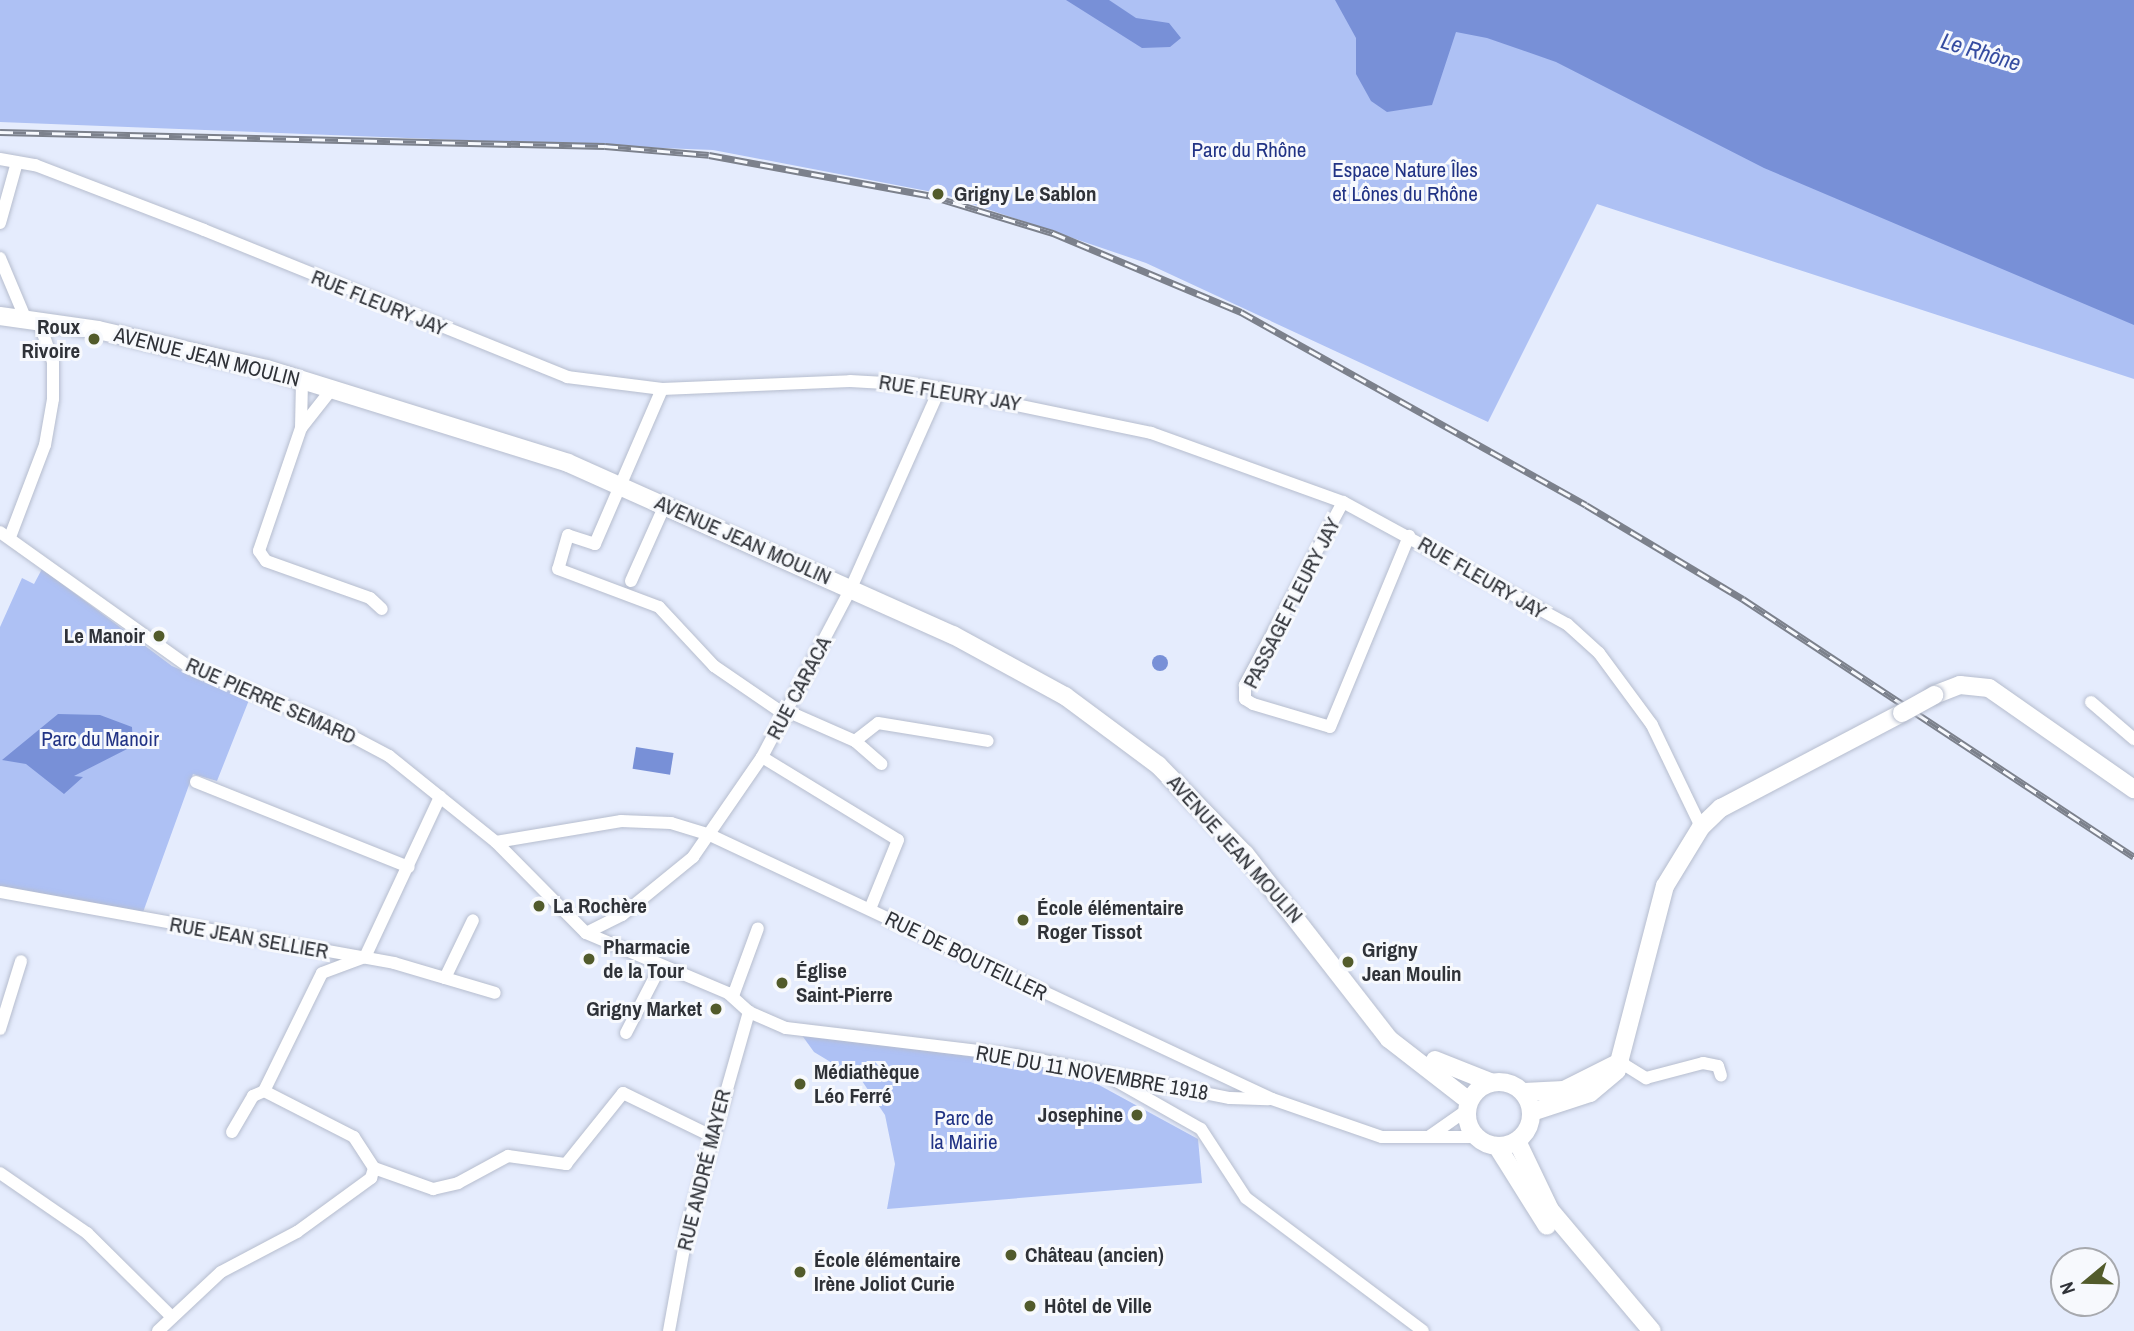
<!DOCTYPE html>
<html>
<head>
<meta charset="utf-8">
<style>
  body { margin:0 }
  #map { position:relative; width:2134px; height:1331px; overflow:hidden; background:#e5ecfd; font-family:"Archivo Narrow",sans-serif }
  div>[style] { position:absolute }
  .green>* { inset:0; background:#aec1f4 }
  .water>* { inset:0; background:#7890d7; transform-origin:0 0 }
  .round { border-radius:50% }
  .roads { filter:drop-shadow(0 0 2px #b6bdce) drop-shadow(0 0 2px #b6bdce) }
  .street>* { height:12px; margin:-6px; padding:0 6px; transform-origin:6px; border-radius:6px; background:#fff }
  .secondary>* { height:18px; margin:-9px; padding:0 9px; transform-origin:9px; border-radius:9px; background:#fff }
  .secondary>.ring { margin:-9px; padding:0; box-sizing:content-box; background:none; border:18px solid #fff; border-radius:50% }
  .rail>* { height:7px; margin-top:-3.5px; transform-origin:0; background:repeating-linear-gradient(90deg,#f7f9fd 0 13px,#7c818c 0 26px); box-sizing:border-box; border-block:2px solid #7c818c }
  .bridges { filter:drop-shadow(0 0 2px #b6bdce) drop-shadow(0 0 2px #b6bdce) }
  .secondary-bridge>* { height:18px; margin:-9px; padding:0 9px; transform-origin:9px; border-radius:9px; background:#fff }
  .dots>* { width:19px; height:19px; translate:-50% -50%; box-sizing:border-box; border:4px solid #f7f9fd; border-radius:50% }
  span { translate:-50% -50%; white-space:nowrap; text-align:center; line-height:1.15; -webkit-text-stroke:6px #f7f9fd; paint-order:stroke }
  .park-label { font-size:21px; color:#213385 }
  .poi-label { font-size:21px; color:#2f3238; font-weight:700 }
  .left { translate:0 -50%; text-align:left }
  .right { translate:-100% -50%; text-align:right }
  .street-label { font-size:21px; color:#2f3238 }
  .water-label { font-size:23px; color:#354ca0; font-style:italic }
  .north { position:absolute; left:2050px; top:1247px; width:70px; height:70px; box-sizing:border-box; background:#f7f9fd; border:2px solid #a7a9ae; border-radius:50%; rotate:251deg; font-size:19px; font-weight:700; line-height:28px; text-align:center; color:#2f3238 }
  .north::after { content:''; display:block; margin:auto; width:24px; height:32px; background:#525b2b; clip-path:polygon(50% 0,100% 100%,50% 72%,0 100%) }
</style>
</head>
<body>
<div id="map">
  <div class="green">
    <i style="clip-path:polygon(0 0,1855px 0,2134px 118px,2134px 379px,1597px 204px,1488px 422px,1146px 263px,943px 194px,713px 150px,0 122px)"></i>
    <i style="clip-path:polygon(42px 569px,172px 666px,249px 700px,217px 781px,193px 774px,142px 915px,0 887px,0 627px,22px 578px,34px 584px)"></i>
    <i style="clip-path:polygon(801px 1034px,1044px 1066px,1099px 1085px,1198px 1139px,1202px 1183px,887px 1209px,895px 1164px,885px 1115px,862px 1081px,814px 1052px)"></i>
  </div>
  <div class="water">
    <i style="clip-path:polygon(1066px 0,1109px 0,1136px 18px,1169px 23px,1181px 38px,1170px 47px,1142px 48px)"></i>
    <i style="clip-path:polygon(1335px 0,2134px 0,2134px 325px,1764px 168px,1556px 62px,1487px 38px,1456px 32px,1432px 105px,1387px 112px,1371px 101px,1356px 74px,1356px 38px)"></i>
    <i class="round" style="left:1152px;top:655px;width:16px;height:16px"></i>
    <i style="clip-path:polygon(58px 714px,100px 715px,132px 727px,133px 746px,74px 776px,83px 777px,64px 794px,26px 764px,2px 760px)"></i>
    <i style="left:636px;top:747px;width:38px;height:22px;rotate:9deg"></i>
  </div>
  <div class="roads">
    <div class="street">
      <i style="left:0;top:159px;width:36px;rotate:10deg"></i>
      <i style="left:35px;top:165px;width:181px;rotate:21deg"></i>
      <i style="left:204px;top:230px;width:392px;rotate:22deg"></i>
      <i style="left:567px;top:377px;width:96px;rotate:7.2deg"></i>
      <i style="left:662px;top:389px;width:188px;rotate:-2.4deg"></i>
      <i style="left:850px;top:381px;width:70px;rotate:3.3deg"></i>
      <i style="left:920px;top:385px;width:236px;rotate:11.7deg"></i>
      <i style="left:1151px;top:433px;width:204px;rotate:19.8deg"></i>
      <i style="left:1343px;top:502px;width:255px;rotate:28.6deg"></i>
      <i style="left:1567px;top:624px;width:43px;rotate:42.2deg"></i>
      <i style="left:1599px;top:653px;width:89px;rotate:53.6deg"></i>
      <i style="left:1652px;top:725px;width:113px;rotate:64.3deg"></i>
      <i style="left:0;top:223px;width:63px;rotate:-74.4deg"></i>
      <i style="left:0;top:258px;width:67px;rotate:67.2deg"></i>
      <i style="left:662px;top:389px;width:169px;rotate:113.4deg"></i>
      <i style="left:595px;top:544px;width:28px;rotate:-162deg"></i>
      <i style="left:568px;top:535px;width:35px;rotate:106deg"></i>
      <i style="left:558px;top:569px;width:108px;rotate:20.6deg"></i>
      <i style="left:659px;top:607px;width:81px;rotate:47deg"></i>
      <i style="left:714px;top:666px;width:88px;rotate:34.4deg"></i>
      <i style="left:331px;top:390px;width:48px;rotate:128.3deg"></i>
      <i style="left:301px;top:428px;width:130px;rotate:108.9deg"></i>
      <i style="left:259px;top:551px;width:12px;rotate:55deg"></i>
      <i style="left:266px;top:561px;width:110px;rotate:19.6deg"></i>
      <i style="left:370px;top:598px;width:16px;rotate:43deg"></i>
      <i style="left:301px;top:428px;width:47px;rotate:-88.8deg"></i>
      <i style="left:1343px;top:502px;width:208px;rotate:118.2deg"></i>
      <i style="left:1245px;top:685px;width:14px;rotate:90deg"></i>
      <i style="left:1245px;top:699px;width:9px;rotate:32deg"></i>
      <i style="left:1253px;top:704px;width:80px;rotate:16.6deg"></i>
      <i style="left:1330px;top:727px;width:207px;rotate:-67.5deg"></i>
      <i style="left:0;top:532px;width:236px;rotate:35.5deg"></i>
      <i style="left:192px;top:669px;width:141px;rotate:21.7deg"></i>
      <i style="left:323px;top:721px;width:75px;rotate:27.9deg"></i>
      <i style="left:389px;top:756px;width:137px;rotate:38.8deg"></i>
      <i style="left:496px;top:842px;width:128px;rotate:45.3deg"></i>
      <i style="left:586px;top:933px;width:154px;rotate:22.9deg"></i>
      <i style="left:728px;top:993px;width:28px;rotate:42deg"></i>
      <i style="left:10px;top:537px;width:98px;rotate:-69.2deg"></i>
      <i style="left:45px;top:445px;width:47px;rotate:-80.1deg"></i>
      <i style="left:53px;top:399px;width:37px;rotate:-90deg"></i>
      <i style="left:53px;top:362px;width:42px;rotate:-109.3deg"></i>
      <i style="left:631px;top:581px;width:83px;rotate:-65.9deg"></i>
      <i style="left:2091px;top:702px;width:57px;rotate:40.7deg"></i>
      <i style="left:789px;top:712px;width:72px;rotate:23.7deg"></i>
      <i style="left:855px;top:741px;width:29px;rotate:-38deg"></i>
      <i style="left:878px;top:723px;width:111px;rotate:9.3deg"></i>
      <i style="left:855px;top:741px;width:35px;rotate:41deg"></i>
      <i style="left:762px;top:757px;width:159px;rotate:31.4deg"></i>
      <i style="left:898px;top:840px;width:74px;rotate:112.1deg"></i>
      <i style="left:196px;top:782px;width:229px;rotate:21.8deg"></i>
      <i style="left:496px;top:842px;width:127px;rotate:-9.5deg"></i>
      <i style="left:621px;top:821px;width:50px;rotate:2.3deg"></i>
      <i style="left:671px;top:823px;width:41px;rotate:17.1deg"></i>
      <i style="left:710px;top:835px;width:621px;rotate:25.16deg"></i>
      <i style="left:1272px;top:1099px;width:116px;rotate:19.1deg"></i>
      <i style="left:1382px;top:1137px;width:95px"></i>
      <i style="left:0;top:892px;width:400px;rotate:10.2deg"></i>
      <i style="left:394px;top:963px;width:105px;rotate:16.5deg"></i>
      <i style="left:586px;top:933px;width:40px;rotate:-26.6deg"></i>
      <i style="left:622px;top:915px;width:92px;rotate:-39.2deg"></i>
      <i style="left:693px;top:857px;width:121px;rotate:-55.4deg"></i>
      <i style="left:762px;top:757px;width:191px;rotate:-62.2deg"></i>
      <i style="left:851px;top:588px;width:219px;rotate:-66deg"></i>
      <i style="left:445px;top:978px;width:64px;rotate:-64.2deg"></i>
      <i style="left:733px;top:996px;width:72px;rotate:-69.8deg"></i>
      <i style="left:749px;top:1012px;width:40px;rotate:23.4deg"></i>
      <i style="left:786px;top:1028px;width:230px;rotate:6.8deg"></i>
      <i style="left:1014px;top:1055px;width:220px;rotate:11.3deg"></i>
      <i style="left:1230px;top:1098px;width:38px;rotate:2deg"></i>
      <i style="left:0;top:1029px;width:71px;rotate:-72.8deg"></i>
      <i style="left:626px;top:1033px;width:74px;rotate:-62.7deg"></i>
      <i style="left:1620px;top:1062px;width:31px;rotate:32deg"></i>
      <i style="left:1646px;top:1078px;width:59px;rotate:-14.7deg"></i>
      <i style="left:1703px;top:1063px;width:15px;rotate:11deg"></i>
      <i style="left:1718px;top:1066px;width:10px;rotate:73deg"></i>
      <i style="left:1113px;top:1079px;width:101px;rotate:29.6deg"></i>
      <i style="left:1201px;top:1129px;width:82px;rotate:56.9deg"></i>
      <i style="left:1246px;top:1198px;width:221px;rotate:36.9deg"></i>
      <i style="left:232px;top:1132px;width:42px;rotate:-59.7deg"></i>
      <i style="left:253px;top:1096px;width:12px;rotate:-24deg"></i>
      <i style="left:1430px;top:1136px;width:45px;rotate:-35.1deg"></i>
      <i style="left:374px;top:1168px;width:37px;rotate:-123deg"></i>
      <i style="left:354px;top:1137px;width:101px;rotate:-152.9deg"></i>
      <i style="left:264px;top:1091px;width:131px;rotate:-63.8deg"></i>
      <i style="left:322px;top:973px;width:46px;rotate:-20.4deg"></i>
      <i style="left:365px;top:957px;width:177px;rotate:-64.9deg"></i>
      <i style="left:374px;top:1168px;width:63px;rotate:19.6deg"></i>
      <i style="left:433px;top:1189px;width:26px;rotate:-13deg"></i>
      <i style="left:458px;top:1183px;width:57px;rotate:-28.4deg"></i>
      <i style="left:508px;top:1156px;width:59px;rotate:7.9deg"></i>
      <i style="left:566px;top:1164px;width:91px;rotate:-51.2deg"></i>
      <i style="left:623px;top:1093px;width:98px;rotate:26deg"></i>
      <i style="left:0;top:1173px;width:106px;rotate:34.6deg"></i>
      <i style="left:87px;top:1233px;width:118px;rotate:44.7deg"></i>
      <i style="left:158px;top:1331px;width:86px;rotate:-43.1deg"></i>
      <i style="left:221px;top:1272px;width:86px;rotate:-27.8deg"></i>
      <i style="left:297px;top:1232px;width:92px;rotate:-36.1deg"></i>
      <i style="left:371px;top:1178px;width:10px;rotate:-73deg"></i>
      <i style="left:669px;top:1331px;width:107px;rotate:-79.7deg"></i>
      <i style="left:688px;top:1226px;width:223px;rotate:-74.1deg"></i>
    </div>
    <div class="secondary">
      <i style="left:0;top:316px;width:99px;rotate:8.1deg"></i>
      <i style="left:98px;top:330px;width:173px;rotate:13deg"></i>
      <i style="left:267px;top:369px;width:315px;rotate:17.3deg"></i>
      <i style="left:568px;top:463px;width:422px;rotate:24.1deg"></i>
      <i style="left:953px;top:635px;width:128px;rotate:28.6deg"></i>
      <i style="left:1065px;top:696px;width:116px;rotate:36.6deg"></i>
      <i style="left:1158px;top:765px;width:124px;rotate:45.7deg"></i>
      <i style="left:1245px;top:854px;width:234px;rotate:52.1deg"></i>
      <i style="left:1389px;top:1039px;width:101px;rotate:37.8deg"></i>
      <i style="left:1934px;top:695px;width:28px;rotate:-21deg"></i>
      <i style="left:1960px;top:685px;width:29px;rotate:6deg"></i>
      <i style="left:1989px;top:688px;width:177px;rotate:34.9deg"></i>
      <i style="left:1435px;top:1060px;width:59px;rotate:21.8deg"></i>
      <i class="ring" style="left:1467px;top:1082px;width:46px;height:46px"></i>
      <i style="left:1524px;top:1092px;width:40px;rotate:-2.9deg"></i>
      <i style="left:1564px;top:1090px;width:63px;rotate:-26.6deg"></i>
      <i style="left:1532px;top:1112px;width:61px;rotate:-18.1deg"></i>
      <i style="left:1590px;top:1093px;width:35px;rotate:-40deg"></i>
      <i style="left:1617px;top:1070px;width:190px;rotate:-75.4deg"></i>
      <i style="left:1665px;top:886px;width:69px;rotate:-58.6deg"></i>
      <i style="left:1701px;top:827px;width:28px;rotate:-44deg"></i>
      <i style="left:1721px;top:808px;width:204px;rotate:-27.7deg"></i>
      <i style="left:1517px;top:1141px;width:76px;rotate:64.4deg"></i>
      <i style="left:1550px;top:1210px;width:158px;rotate:49.9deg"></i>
      <i style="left:1497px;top:1146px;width:94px;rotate:58deg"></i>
    </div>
  </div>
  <div class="rail">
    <i style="left:0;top:132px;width:605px;rotate:1.33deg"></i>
    <i style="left:605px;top:146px;width:104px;rotate:4.9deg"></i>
    <i style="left:709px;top:155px;width:223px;rotate:10.4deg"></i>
    <i style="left:928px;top:195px;width:131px;rotate:16.9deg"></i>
    <i style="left:1053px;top:233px;width:204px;rotate:22.8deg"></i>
    <i style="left:1241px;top:312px;width:395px;rotate:29.2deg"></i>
    <i style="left:1586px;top:505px;width:183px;rotate:30.9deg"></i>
    <i style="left:1743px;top:599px;width:468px;rotate:33.4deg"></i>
  </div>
  <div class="bridges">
    <div class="secondary-bridge">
      <i style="left:1902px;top:713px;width:37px;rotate:-29deg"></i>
    </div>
  </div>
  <div class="dots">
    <i style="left:938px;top:194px;background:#525b2b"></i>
    <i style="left:94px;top:339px;background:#525b2b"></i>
    <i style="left:159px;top:636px;background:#525b2b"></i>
    <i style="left:539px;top:906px;background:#525b2b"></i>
    <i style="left:1023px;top:920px;background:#525b2b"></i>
    <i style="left:589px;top:959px;background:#525b2b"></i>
    <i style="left:1348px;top:962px;background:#525b2b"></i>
    <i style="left:782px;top:983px;background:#525b2b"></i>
    <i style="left:716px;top:1009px;background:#525b2b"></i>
    <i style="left:800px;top:1084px;background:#525b2b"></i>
    <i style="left:1137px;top:1115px;background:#525b2b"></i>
    <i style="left:1011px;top:1255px;background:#525b2b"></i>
    <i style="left:800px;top:1272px;background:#525b2b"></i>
    <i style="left:1030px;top:1306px;background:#525b2b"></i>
  </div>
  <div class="park-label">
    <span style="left:1249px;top:150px">Parc du Rhône</span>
    <span style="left:1405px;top:182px">Espace Nature Îles<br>et Lônes du Rhône</span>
    <span style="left:100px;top:739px">Parc du Manoir</span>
    <span style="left:964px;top:1130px">Parc de<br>la Mairie</span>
  </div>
  <div class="poi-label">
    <span class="left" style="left:954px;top:194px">Grigny Le Sablon</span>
    <span class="right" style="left:80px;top:339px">Roux<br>Rivoire</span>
    <span class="right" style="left:145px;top:636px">Le Manoir</span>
    <span class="left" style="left:553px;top:906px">La Rochère</span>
    <span class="left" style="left:1037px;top:920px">École élémentaire<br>Roger Tissot</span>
    <span class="left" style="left:603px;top:959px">Pharmacie<br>de la Tour</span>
    <span class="left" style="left:1362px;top:962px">Grigny<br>Jean Moulin</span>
    <span class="left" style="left:796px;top:983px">Église<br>Saint-Pierre</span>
    <span class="right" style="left:702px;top:1009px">Grigny Market</span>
    <span class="left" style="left:814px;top:1084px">Médiathèque<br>Léo Ferré</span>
    <span class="right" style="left:1123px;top:1115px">Josephine</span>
    <span class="left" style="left:1025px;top:1255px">Château (ancien)</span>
    <span class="left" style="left:814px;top:1272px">École élémentaire<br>Irène Joliot Curie</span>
    <span class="left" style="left:1044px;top:1306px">Hôtel de Ville</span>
  </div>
  <div class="street-label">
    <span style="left:379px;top:303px;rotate:22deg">RUE FLEURY JAY</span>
    <span style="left:207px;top:357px;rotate:14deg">AVENUE JEAN MOULIN</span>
    <span style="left:950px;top:393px;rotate:9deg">RUE FLEURY JAY</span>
    <span style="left:743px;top:540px;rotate:24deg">AVENUE JEAN MOULIN</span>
    <span style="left:1482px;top:578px;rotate:30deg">RUE FLEURY JAY</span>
    <span style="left:1292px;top:603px;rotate:-63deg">PASSAGE FLEURY JAY</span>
    <span style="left:799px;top:688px;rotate:-62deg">RUE CARACA</span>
    <span style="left:271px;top:701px;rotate:24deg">RUE PIERRE SEMARD</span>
    <span style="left:1235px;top:849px;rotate:48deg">AVENUE JEAN MOULIN</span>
    <span style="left:249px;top:938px;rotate:10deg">RUE JEAN SELLIER</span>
    <span style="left:966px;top:956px;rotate:26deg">RUE DE BOUTEILLER</span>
    <span style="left:1092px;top:1073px;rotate:10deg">RUE DU 11 NOVEMBRE 1918</span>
    <span style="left:704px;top:1170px;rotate:-76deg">RUE ANDRÉ MAYER</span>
  </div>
  <div class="water-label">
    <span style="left:1981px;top:52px;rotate:17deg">Le Rhône</span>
  </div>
  <div class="north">N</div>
</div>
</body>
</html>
